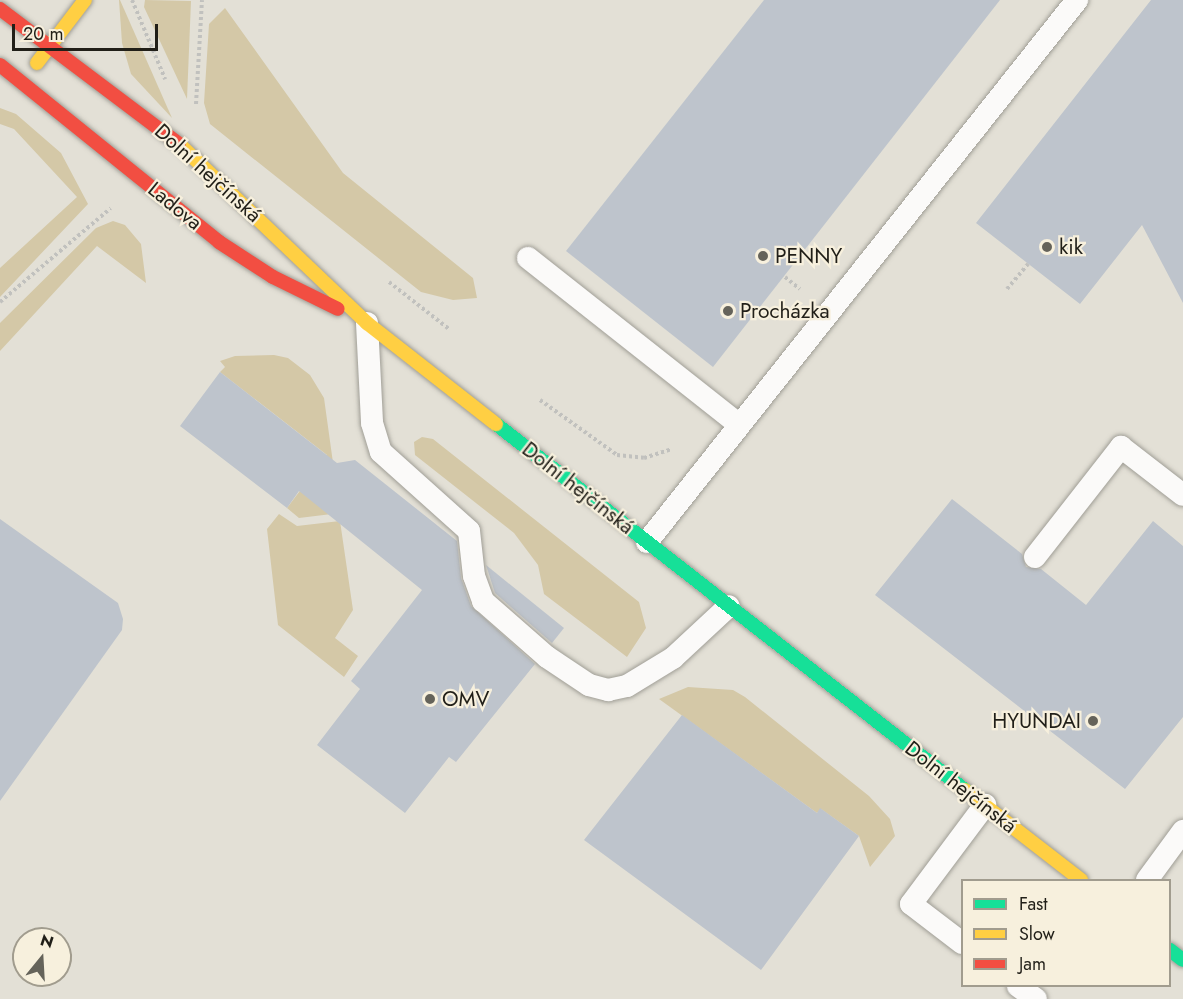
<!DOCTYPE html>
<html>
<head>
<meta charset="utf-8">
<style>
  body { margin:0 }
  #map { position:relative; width:1183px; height:999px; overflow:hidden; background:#e3e0d6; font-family:Jost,sans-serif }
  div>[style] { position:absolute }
  .green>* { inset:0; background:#d4c8a7 }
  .building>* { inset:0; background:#bec4cc }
  .path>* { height:4px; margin-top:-2px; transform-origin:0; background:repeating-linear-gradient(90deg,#c1c1be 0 3px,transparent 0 6px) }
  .roads { filter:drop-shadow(0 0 2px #a09e96) drop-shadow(0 0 2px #a09e96) }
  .lane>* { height:22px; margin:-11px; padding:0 11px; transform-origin:11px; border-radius:11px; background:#fbfaf9 }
  .fast>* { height:14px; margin:-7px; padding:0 7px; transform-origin:7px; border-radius:7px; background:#16e098 }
  .slow>* { height:14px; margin:-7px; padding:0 7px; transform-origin:7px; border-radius:7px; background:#ffcf43 }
  .jam>* { height:14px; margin:-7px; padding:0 7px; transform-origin:7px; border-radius:7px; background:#f24e42 }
  .dots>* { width:16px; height:16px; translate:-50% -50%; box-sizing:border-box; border:3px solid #f7f0dd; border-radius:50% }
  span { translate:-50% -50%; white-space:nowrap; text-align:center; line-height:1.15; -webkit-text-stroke:4.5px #f7f0dd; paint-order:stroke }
  .street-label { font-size:21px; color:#211f18 }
  .poi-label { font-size:21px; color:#211f18 }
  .left { translate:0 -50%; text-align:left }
  .right { translate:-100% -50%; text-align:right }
  .legend { position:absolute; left:961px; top:879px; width:210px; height:108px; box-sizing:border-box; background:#f7f0dd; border:2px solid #a19c8e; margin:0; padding:8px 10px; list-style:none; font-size:18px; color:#211f18 }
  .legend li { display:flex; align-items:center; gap:12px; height:30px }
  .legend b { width:30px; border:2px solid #a19c8e }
  .north { position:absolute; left:12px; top:927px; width:60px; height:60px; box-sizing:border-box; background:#f7f0dd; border:2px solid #a19c8e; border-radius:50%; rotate:18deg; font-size:16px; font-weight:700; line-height:24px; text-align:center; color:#211f18 }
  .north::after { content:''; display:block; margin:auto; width:21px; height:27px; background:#65635a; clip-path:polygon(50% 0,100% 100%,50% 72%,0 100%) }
  .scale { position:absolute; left:12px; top:24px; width:146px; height:27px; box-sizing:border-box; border:3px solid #211f18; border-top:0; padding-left:8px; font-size:18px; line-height:21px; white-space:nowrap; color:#211f18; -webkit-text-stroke:4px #f7f0dd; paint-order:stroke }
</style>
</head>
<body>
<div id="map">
  <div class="green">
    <i style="clip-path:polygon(119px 0,120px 0,172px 118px,131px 74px,122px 43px)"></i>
    <i style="clip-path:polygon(145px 0,191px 1px,187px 99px,144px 7px)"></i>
    <i style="clip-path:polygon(225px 8px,343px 173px,473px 278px,477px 298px,453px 300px,421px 292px,210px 124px,204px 103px,209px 24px)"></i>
    <i style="clip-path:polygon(0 108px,16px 114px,61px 153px,88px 204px,0 297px,0 268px,77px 197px,14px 129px,0 124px)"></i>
    <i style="clip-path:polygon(113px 221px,125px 225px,141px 244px,146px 283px,97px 246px,0 351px,0 323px,96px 228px)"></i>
    <i style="clip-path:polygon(274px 355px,288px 358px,310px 375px,324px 398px,340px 513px,299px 518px,287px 508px,327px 455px,220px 372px,225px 367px,220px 361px,235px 356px)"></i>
    <i style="clip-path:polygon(422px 437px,433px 439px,639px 602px,646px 628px,627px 657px,544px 594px,538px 565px,514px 533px,415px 455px,414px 442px)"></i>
    <i style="clip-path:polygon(279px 514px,297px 526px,340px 521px,353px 610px,335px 638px,358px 656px,344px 677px,278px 625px,267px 529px)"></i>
    <i style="clip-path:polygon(688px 687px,733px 690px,745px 697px,869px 796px,890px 819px,895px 836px,870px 867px,859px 836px,821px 809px,817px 813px,659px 699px)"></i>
  </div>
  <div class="building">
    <i style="clip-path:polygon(764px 0,1000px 0,713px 367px,566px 251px)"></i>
    <i style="clip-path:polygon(1151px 0,1183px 0,1183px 303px,1142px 225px,1080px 304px,976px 223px)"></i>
    <i style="clip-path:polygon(220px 372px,337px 463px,355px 460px,457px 541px,461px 578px,471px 606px,535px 664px,456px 762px,449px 757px,405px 813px,317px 745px,360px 689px,351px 681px,422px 590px,299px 491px,287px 508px,180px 426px)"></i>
    <i style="clip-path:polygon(952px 499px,1022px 554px,1026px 567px,1041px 569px,1086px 605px,1153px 521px,1183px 546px,1183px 717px,1125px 789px,875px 595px)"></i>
    <i style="clip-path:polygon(0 519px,118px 603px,123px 619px,122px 630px,0 801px)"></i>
    <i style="clip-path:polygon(486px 565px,564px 628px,552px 643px,495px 593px)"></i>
    <i style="clip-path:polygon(682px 715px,817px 813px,820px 808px,859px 836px,761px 970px,584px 840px)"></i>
  </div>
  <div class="path">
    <i style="left:132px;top:0;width:86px;rotate:67.3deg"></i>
    <i style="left:196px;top:104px;width:104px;rotate:-86.7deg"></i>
    <i style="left:785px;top:277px;width:19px;rotate:39deg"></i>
    <i style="left:389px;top:282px;width:76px;rotate:38.1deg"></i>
    <i style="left:1007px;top:289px;width:33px;rotate:-50deg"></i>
    <i style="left:0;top:302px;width:145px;rotate:-40.3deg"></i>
    <i style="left:540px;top:400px;width:95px;rotate:35.5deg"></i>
    <i style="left:617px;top:455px;width:27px;rotate:6deg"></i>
    <i style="left:644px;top:458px;width:29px;rotate:-18deg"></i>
  </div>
  <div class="roads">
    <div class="lane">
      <i style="left:528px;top:258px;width:268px;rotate:38.3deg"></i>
      <i style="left:367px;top:323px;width:100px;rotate:87.1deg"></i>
      <i style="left:372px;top:423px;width:30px;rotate:73deg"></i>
      <i style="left:381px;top:452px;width:118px;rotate:41.9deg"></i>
      <i style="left:469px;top:531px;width:45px;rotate:83.7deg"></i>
      <i style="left:474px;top:576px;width:27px;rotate:70deg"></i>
      <i style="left:483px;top:601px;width:85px;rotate:41.2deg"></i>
      <i style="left:547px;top:657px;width:50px;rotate:33.7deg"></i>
      <i style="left:589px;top:685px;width:20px;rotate:15deg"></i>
      <i style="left:608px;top:690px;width:19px;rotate:-12deg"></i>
      <i style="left:627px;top:686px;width:54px;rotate:-31.3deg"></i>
      <i style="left:673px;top:658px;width:76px;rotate:-42.9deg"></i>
      <i style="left:647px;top:542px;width:692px;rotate:-51.57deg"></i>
      <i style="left:1035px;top:557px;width:140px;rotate:-52deg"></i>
      <i style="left:1121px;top:447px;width:78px;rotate:37.7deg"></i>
      <i style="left:1147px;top:880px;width:61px;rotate:-53.7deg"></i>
      <i style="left:962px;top:943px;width:64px;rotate:-142.6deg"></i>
      <i style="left:911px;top:904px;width:124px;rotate:-53.2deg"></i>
      <i style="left:1018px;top:986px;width:22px;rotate:36deg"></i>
    </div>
    <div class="fast">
      <i style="left:496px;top:424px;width:595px;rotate:37.97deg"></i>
      <i style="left:1170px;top:950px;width:16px;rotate:38deg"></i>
    </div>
    <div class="slow">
      <i style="left:37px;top:63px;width:79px;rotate:-52.7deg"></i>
      <i style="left:179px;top:144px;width:260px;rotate:43.6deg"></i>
      <i style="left:367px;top:323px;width:164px;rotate:38.1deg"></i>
      <i style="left:965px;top:790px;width:147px;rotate:37.8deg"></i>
    </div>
    <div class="jam">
      <i style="left:0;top:9px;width:224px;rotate:37deg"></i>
      <i style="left:0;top:65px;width:282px;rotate:38.9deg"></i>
      <i style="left:219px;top:242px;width:64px;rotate:32.9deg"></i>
      <i style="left:273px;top:277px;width:72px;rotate:26.2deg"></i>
    </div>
  </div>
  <div class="dots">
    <i style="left:1047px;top:247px;background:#65635a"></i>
    <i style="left:763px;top:256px;background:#65635a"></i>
    <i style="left:728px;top:311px;background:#65635a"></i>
    <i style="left:430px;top:699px;background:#65635a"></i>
    <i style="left:1093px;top:721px;background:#65635a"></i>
  </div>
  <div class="street-label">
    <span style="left:208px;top:173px;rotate:42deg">Dolní hejčínská</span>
    <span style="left:175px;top:206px;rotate:39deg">Ladova</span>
    <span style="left:578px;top:488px;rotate:38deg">Dolní hejčínská</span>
    <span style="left:961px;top:787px;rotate:38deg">Dolní hejčínská</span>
  </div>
  <div class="poi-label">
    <span class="left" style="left:1059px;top:247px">kik</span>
    <span class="left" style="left:775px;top:256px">PENNY</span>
    <span class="left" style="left:740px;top:311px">Procházka</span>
    <span class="left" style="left:442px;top:699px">OMV</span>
    <span class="right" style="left:1081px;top:721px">HYUNDAI</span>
  </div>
  <ul class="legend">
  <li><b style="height:8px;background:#16e098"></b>Fast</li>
  <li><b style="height:8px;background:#ffcf43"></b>Slow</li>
  <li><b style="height:8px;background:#f24e42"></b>Jam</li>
  </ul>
  <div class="north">N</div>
  <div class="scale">20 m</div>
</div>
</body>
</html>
